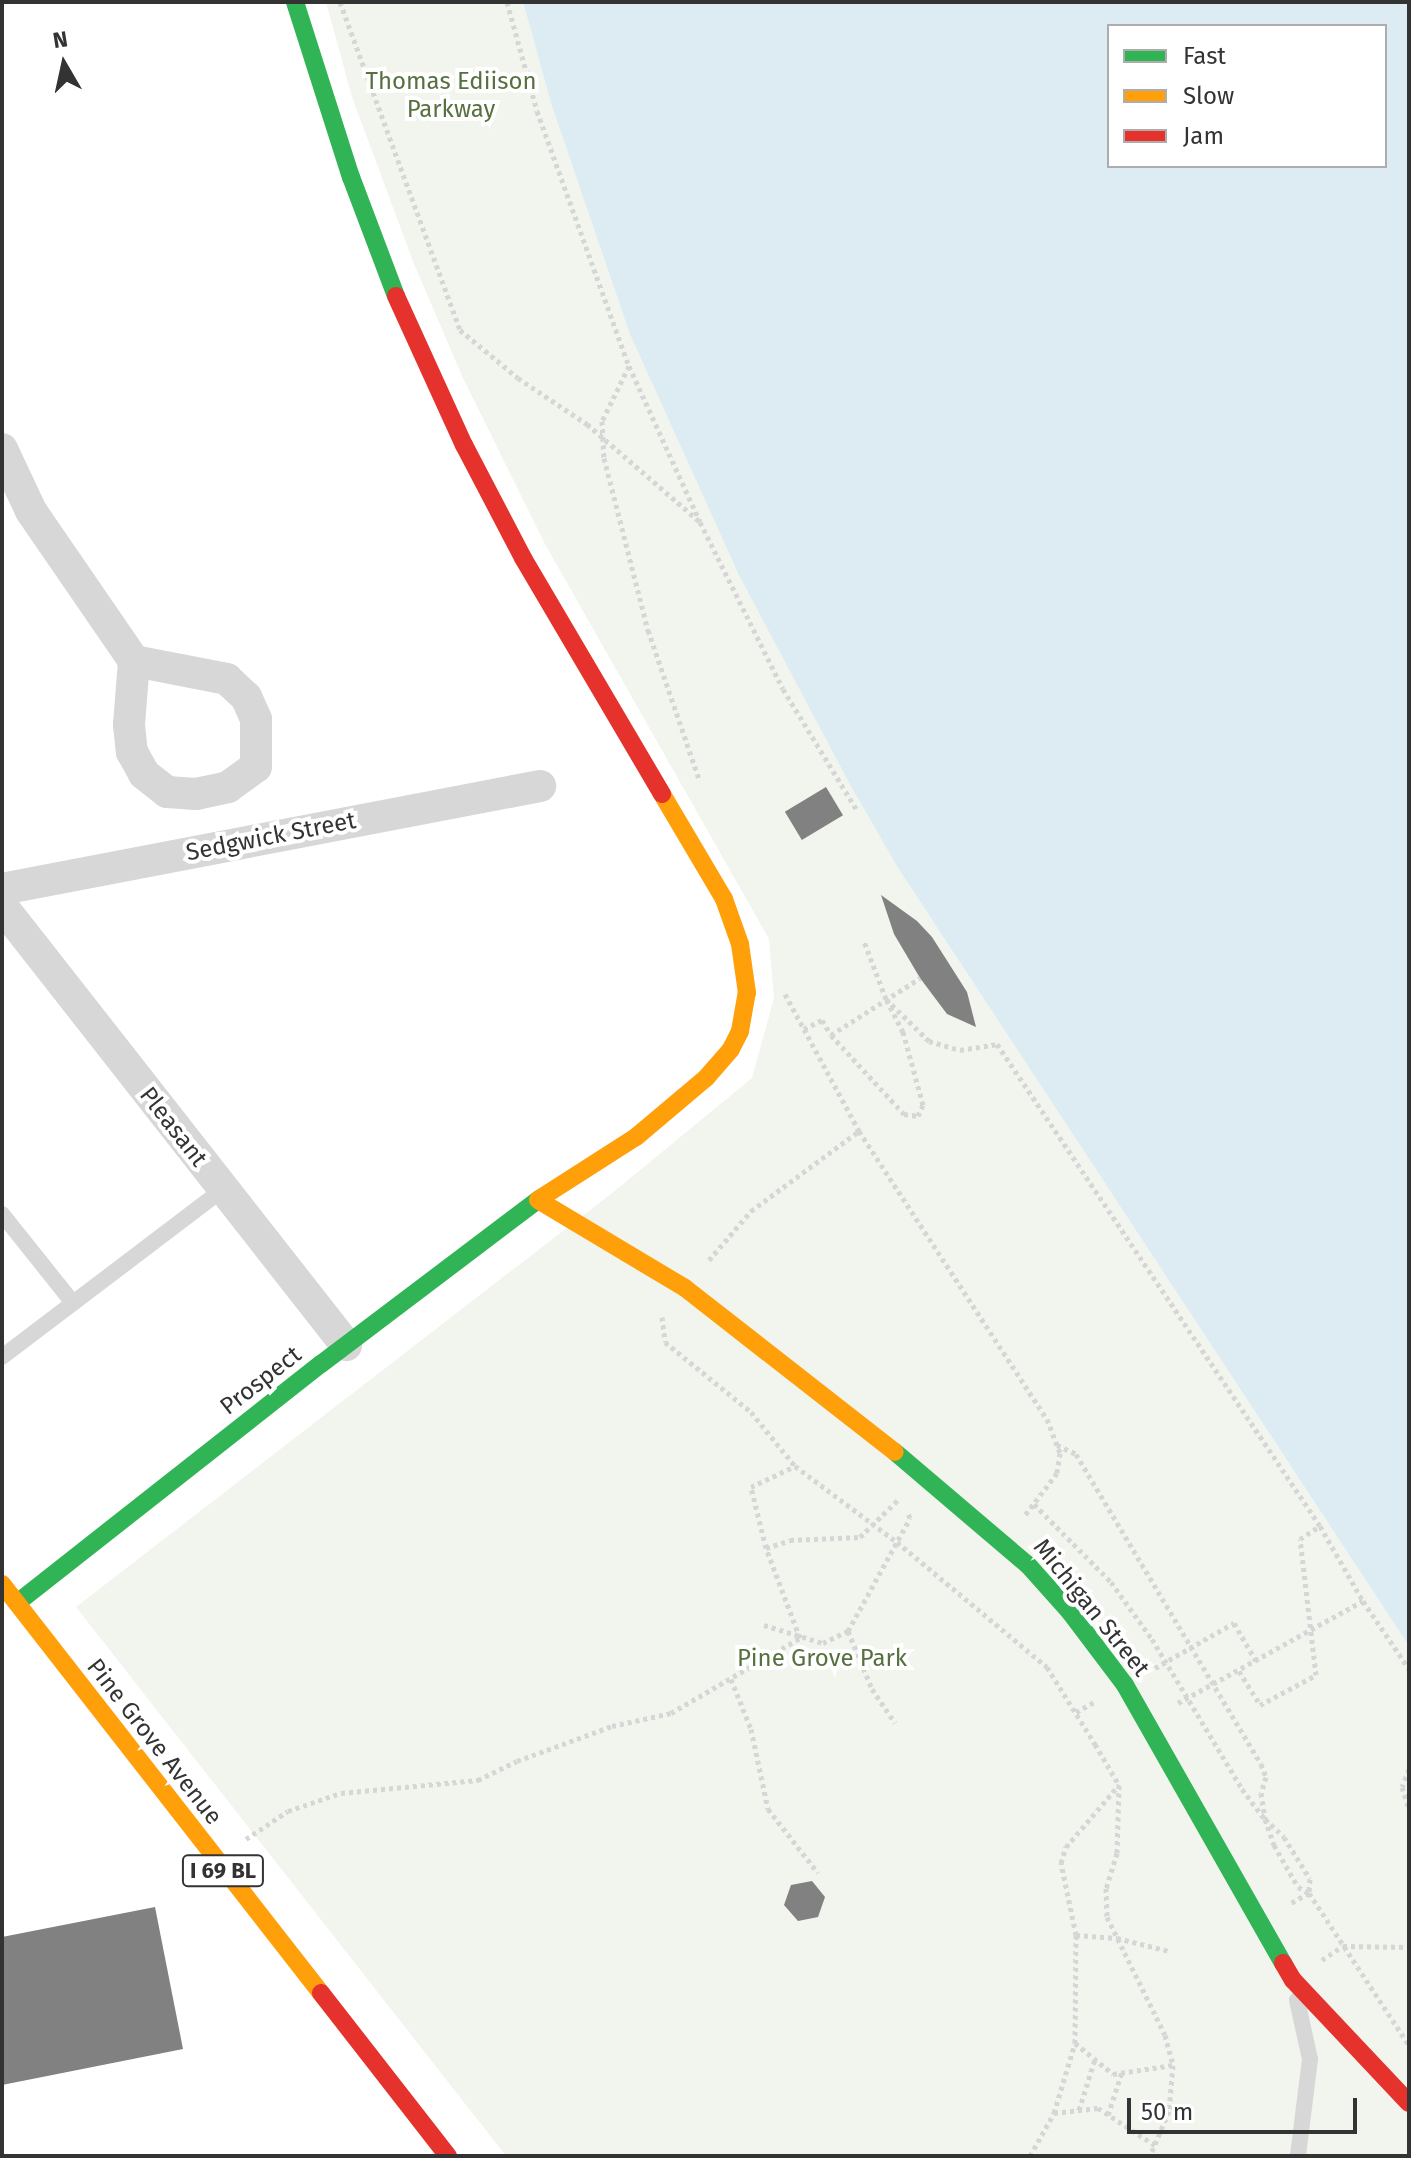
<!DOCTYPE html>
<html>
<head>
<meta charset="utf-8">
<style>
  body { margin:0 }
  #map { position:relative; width:1411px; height:2158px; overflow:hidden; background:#fff; font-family:"Fira Sans",sans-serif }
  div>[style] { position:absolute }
  .green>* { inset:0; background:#f1f5ed }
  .water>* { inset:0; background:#ddebf3 }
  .building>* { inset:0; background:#818181; transform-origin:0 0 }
  .path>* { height:5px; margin-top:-2.5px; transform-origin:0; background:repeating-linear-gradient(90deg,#d6d6d6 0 4px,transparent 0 8px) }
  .lane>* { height:16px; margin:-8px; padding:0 8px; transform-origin:8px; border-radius:8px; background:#d7d7d7 }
  .street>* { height:32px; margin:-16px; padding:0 16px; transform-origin:16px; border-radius:16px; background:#d7d7d7 }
  .fast>* { height:18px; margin:-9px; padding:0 9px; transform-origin:9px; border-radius:9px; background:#30b455 }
  .slow>* { height:18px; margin:-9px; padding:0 9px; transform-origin:9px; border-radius:9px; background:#ff9f0a }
  .jam>* { height:18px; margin:-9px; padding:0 9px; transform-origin:9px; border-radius:9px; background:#e5322d }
  span { translate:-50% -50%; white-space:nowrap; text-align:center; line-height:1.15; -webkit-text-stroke:8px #fff; paint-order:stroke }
  .shield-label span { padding:2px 6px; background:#fff; border:2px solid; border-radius:6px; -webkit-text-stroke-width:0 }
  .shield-label { font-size:22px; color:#333; font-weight:700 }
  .park-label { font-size:24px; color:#56703f }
  .street-label { font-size:24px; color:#333 }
  .frame { position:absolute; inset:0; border:4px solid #333; pointer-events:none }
  .legend { position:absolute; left:1107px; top:24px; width:280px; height:144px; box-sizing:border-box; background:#fff; border:2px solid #adadad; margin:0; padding:10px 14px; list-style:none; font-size:24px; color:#333 }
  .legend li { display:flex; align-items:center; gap:16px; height:40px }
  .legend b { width:40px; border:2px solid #adadad }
  .north { position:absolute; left:24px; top:24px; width:80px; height:80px; -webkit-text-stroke:6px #fff; paint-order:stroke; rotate:351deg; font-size:22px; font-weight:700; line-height:32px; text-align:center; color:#333 }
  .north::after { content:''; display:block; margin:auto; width:28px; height:36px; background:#333; clip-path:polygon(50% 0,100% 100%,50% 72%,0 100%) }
  .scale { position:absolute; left:1127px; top:2098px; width:230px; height:36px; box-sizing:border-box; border:4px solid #333; border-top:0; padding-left:10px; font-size:24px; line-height:28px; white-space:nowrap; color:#333; -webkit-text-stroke:6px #fff; paint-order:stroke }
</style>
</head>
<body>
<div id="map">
  <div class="green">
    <i style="clip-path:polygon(326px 2px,523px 2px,551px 103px,853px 790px,898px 868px,1409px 1646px,1409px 2156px,506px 2156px,76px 1607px,616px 1190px,752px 1078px,774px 998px,769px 939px,545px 544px,463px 378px,414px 264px,352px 97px)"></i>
  </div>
  <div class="water">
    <i style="clip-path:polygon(evenodd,523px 2px,1409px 2px,1409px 1646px,898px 868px,853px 790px,739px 575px,630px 334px,551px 103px,523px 2px,1109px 26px,1385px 26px,1385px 166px,1109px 166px,1109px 26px)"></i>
  </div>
  <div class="building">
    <i style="left:826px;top:787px;width:33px;height:48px;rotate:59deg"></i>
    <i style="clip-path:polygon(881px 895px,917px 921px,932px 937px,967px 992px,976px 1027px,947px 1014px,920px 978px,894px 934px)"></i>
    <i style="clip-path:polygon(812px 1881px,825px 1897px,818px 1917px,798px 1921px,784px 1905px,791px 1885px)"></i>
    <i style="clip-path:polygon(155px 1907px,183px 2049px,2px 2085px,2px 1937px)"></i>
  </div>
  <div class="path">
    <i style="left:340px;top:2px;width:349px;rotate:69.9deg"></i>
    <i style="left:460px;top:330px;width:75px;rotate:39.6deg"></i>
    <i style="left:518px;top:378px;width:83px;rotate:33.7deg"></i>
    <i style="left:587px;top:424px;width:148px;rotate:40.9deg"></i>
    <i style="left:507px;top:2px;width:113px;rotate:74.6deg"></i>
    <i style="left:537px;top:111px;width:271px;rotate:70.2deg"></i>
    <i style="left:629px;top:366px;width:171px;rotate:65.5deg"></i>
    <i style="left:700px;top:522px;width:186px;rotate:63.6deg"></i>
    <i style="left:783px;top:689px;width:142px;rotate:58.6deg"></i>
    <i style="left:629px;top:366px;width:61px;rotate:116.1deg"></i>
    <i style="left:602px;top:421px;width:37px;rotate:87deg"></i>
    <i style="left:604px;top:458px;width:178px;rotate:75.7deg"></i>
    <i style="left:648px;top:630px;width:157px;rotate:71.1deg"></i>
    <i style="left:785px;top:994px;width:156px;rotate:61.6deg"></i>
    <i style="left:859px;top:1131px;width:344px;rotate:56.9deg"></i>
    <i style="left:1047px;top:1419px;width:36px;rotate:69deg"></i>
    <i style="left:1060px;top:1453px;width:20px;rotate:99deg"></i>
    <i style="left:1057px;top:1473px;width:53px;rotate:127.3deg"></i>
    <i style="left:886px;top:999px;width:60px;rotate:44.3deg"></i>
    <i style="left:929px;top:1041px;width:32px;rotate:16deg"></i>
    <i style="left:960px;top:1050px;width:37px;rotate:-9deg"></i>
    <i style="left:997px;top:1044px;width:580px;rotate:56.17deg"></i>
    <i style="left:1320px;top:1526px;width:86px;rotate:60.2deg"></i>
    <i style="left:1363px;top:1601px;width:82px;rotate:55.9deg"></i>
    <i style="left:804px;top:1029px;width:20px;rotate:-27deg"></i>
    <i style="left:822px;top:1020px;width:17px;rotate:59deg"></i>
    <i style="left:831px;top:1035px;width:108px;rotate:47.3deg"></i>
    <i style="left:904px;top:1114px;width:14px;rotate:8deg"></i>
    <i style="left:918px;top:1116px;width:12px;rotate:-66deg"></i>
    <i style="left:923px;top:1105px;width:76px;rotate:-105.3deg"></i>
    <i style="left:903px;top:1032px;width:37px;rotate:-117deg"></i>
    <i style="left:886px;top:999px;width:62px;rotate:-110.8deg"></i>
    <i style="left:831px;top:1035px;width:106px;rotate:-32.6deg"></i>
    <i style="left:709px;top:1260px;width:65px;rotate:-49.4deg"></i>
    <i style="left:751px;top:1211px;width:134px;rotate:-36.5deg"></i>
    <i style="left:662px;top:1317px;width:25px;rotate:83deg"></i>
    <i style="left:665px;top:1342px;width:111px;rotate:39.1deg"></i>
    <i style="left:751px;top:1412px;width:70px;rotate:50.8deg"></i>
    <i style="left:795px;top:1466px;width:127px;rotate:36.7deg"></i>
    <i style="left:897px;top:1542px;width:195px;rotate:39.8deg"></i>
    <i style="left:1047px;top:1667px;width:91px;rotate:58.1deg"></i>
    <i style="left:1095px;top:1744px;width:48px;rotate:59.7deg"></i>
    <i style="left:1119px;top:1785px;width:68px;rotate:91.7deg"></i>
    <i style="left:1117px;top:1853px;width:37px;rotate:107deg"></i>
    <i style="left:1106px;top:1888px;width:29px;rotate:88deg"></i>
    <i style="left:1107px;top:1917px;width:131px;rotate:63.8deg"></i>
    <i style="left:1165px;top:2035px;width:31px;rotate:75deg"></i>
    <i style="left:1173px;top:2065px;width:46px;rotate:95deg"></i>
    <i style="left:1169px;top:2111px;width:49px;rotate:112.9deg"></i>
    <i style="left:1057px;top:1445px;width:21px;rotate:25deg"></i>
    <i style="left:1076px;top:1454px;width:361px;rotate:59.2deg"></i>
    <i style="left:1261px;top:1764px;width:14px;rotate:69deg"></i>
    <i style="left:1266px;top:1777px;width:17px;rotate:107deg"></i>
    <i style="left:1261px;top:1793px;width:26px;rotate:81deg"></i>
    <i style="left:1265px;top:1819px;width:26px;rotate:43deg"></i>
    <i style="left:1284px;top:1837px;width:49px;rotate:58.2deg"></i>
    <i style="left:1310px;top:1879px;width:14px;rotate:94deg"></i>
    <i style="left:1309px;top:1893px;width:21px;rotate:151deg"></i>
    <i style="left:1034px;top:1504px;width:110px;rotate:45.4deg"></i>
    <i style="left:1111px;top:1582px;width:70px;rotate:54.3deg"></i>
    <i style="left:1152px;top:1639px;width:175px;rotate:59deg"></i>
    <i style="left:1242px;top:1789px;width:38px;rotate:53deg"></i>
    <i style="left:1265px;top:1819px;width:28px;rotate:71deg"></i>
    <i style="left:1274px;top:1845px;width:48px;rotate:60.3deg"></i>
    <i style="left:1298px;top:1887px;width:13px;rotate:29deg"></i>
    <i style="left:1309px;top:1893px;width:182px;rotate:56.7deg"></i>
    <i style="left:766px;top:1548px;width:63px;rotate:-103.8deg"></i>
    <i style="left:751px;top:1487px;width:49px;rotate:-25.5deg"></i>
    <i style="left:764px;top:1625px;width:62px;rotate:17deg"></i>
    <i style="left:823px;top:1643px;width:28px;rotate:-26deg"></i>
    <i style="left:848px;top:1631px;width:129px;rotate:-61.2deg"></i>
    <i style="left:910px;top:1518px;width:8px;rotate:-113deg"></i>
    <i style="left:848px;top:1631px;width:63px;rotate:67.5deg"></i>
    <i style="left:872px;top:1689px;width:41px;rotate:55.9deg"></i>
    <i style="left:1155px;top:1668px;width:91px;rotate:-29.7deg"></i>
    <i style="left:1234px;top:1623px;width:44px;rotate:59.9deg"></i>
    <i style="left:1239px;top:1671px;width:40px;rotate:58deg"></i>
    <i style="left:1260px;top:1705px;width:64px;rotate:-28.2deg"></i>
    <i style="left:1316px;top:1675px;width:137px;rotate:-96.7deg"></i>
    <i style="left:1300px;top:1539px;width:24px;rotate:-33deg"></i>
    <i style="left:731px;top:1679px;width:54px;rotate:68.2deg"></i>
    <i style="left:751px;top:1729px;width:82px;rotate:78deg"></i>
    <i style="left:768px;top:1809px;width:81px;rotate:52deg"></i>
    <i style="left:1178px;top:1703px;width:211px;rotate:-28.9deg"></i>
    <i style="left:1076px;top:1712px;width:21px;rotate:-29deg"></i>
    <i style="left:1409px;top:1769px;width:19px;rotate:111deg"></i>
    <i style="left:1402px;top:1787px;width:23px;rotate:72deg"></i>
    <i style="left:246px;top:1839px;width:50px;rotate:-33.7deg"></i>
    <i style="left:288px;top:1811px;width:56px;rotate:-18.8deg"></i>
    <i style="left:341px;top:1793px;width:138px;rotate:-5.4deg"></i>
    <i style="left:478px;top:1780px;width:43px;rotate:-26deg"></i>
    <i style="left:517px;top:1761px;width:101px;rotate:-20.2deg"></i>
    <i style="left:612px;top:1726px;width:60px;rotate:-12.4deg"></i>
    <i style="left:671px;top:1713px;width:149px;rotate:-30.2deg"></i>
    <i style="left:800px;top:1638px;width:96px;rotate:-110.7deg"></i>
    <i style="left:766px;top:1548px;width:25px;rotate:-18deg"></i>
    <i style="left:790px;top:1540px;width:70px;rotate:-2.5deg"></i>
    <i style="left:860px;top:1537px;width:54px;rotate:-44.3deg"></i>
    <i style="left:1076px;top:1935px;width:41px;rotate:4.2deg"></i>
    <i style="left:1117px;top:1938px;width:54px;rotate:14deg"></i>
    <i style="left:1322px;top:1960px;width:25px;rotate:-34deg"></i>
    <i style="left:1343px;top:1946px;width:66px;rotate:0.9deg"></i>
    <i style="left:1075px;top:2043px;width:49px;rotate:39.2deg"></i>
    <i style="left:1113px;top:2074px;width:61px;rotate:-8.5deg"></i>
    <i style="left:1079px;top:2110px;width:53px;rotate:-72.6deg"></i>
    <i style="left:1054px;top:2113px;width:44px;rotate:-6.5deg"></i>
    <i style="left:1098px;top:2108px;width:69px;rotate:33.2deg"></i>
    <i style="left:1108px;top:2115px;width:45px;rotate:-72deg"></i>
    <i style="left:1030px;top:2156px;width:49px;rotate:-60.8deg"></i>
    <i style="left:1054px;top:2113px;width:73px;rotate:-73.3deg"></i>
    <i style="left:1075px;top:2043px;width:108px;rotate:-89.5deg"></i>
    <i style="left:1076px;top:1935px;width:74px;rotate:-101.8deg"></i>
    <i style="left:1061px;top:1863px;width:17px;rotate:-73deg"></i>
    <i style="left:1066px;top:1847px;width:82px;rotate:-49.5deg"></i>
  </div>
  <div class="lane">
    <i style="left:2px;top:1214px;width:114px;rotate:51.4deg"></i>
    <i style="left:2px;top:1357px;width:276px;rotate:-37.2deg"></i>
    <i style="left:1297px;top:2000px;width:60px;rotate:77.6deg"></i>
    <i style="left:1310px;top:2059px;width:98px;rotate:97.1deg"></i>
  </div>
  <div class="street">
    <i style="left:2px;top:449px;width:68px;rotate:64.9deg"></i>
    <i style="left:31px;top:511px;width:182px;rotate:55.5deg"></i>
    <i style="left:134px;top:661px;width:64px;rotate:94.5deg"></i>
    <i style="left:129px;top:725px;width:27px;rotate:84deg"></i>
    <i style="left:132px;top:752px;width:25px;rotate:61deg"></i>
    <i style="left:144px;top:774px;width:29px;rotate:38deg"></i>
    <i style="left:167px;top:792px;width:29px;rotate:4deg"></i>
    <i style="left:196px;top:794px;width:33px;rotate:-12deg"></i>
    <i style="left:228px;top:787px;width:34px;rotate:-36deg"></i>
    <i style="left:256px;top:767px;width:48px;rotate:-90deg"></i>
    <i style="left:256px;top:719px;width:24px;rotate:-114deg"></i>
    <i style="left:246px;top:697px;width:26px;rotate:-137deg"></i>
    <i style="left:227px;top:679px;width:95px;rotate:-169deg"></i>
    <i style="left:2px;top:889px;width:548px;rotate:-10.84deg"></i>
    <i style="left:2px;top:906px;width:558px;rotate:51.92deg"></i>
  </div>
  <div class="fast">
    <i style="left:295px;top:2px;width:184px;rotate:72.3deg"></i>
    <i style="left:351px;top:177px;width:127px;rotate:69.3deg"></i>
    <i style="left:895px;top:1452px;width:175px;rotate:40.4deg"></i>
    <i style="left:1028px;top:1565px;width:63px;rotate:48.2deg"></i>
    <i style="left:1070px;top:1612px;width:91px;rotate:53deg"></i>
    <i style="left:1125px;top:1685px;width:320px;rotate:60.4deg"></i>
    <i style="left:17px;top:1603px;width:387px;rotate:-38.2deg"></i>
    <i style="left:321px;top:1364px;width:273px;rotate:-37.1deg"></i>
  </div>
  <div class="slow">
    <i style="left:539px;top:1199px;width:115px;rotate:-32.6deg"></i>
    <i style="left:636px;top:1137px;width:92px;rotate:-40.1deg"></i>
    <i style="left:706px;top:1078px;width:38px;rotate:-49deg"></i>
    <i style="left:731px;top:1049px;width:20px;rotate:-63deg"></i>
    <i style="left:740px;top:1031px;width:39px;rotate:-80deg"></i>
    <i style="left:747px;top:993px;width:49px;rotate:-98.1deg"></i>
    <i style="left:740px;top:944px;width:48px;rotate:-109.6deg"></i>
    <i style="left:724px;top:899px;width:122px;rotate:-120.6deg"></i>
    <i style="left:538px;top:1200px;width:171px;rotate:30.9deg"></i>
    <i style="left:685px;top:1288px;width:266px;rotate:38deg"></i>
    <i style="left:2px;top:1584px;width:519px;rotate:52.05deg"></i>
  </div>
  <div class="jam">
    <i style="left:396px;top:296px;width:164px;rotate:65.5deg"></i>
    <i style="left:464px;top:445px;width:127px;rotate:62.4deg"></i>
    <i style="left:523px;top:558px;width:274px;rotate:59.5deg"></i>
    <i style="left:1283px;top:1963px;width:20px;rotate:60deg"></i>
    <i style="left:1293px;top:1980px;width:169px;rotate:46.7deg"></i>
    <i style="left:321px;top:1993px;width:207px;rotate:52.1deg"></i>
  </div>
  <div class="shield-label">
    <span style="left:223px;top:1871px">I 69 BL</span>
  </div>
  <div class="park-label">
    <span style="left:451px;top:96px">Thomas Ediison<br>Parkway</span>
    <span style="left:822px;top:1659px">Pine Grove Park</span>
  </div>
  <div class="street-label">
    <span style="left:271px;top:837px;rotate:-11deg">Sedgwick Street</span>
    <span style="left:173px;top:1127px;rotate:52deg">Pleasant</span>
    <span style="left:261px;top:1381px;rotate:-38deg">Prospect</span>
    <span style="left:1091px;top:1608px;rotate:51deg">Michigan Street</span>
    <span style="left:154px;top:1742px;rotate:52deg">Pine Grove Avenue</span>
  </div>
  <div class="frame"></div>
  <ul class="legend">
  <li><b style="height:10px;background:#30b455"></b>Fast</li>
  <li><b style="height:10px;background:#ff9f0a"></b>Slow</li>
  <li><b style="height:10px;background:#e5322d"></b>Jam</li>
  </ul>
  <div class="north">N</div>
  <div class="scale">50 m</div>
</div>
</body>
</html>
